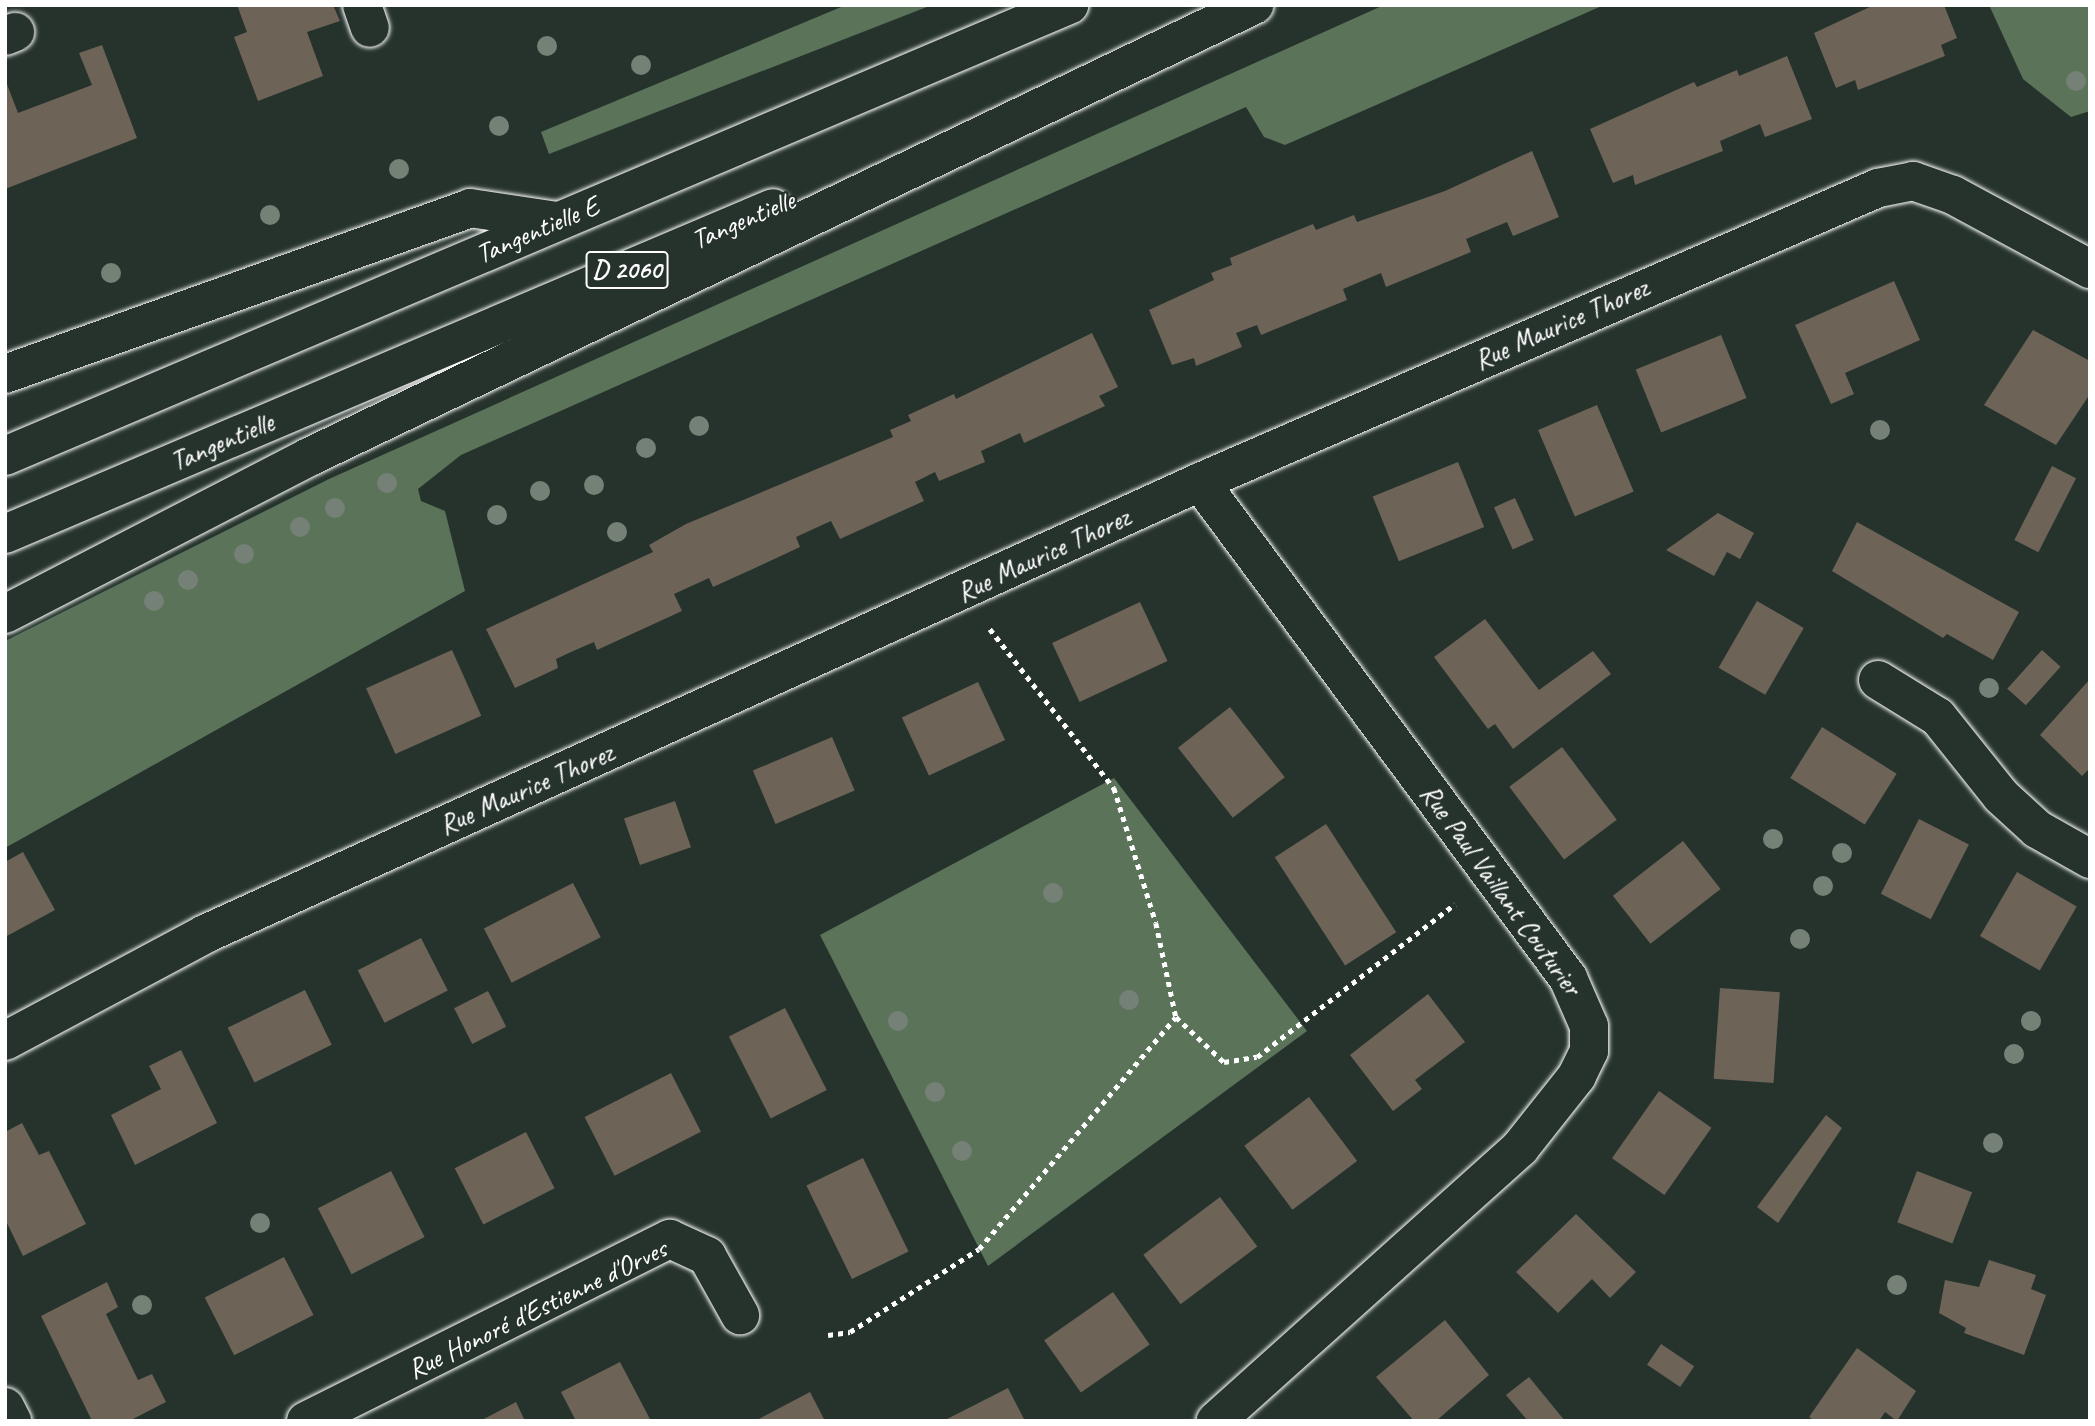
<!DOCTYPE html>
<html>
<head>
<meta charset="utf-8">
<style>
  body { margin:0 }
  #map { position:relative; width:2095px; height:1426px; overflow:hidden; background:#26332d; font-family:Caveat,sans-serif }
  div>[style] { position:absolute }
  .green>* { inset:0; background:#5a7359 }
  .building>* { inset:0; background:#6d6357; transform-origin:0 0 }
  .path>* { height:4.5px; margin-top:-2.25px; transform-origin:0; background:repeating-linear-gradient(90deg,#fff 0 5px,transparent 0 10px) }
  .roads { filter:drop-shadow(0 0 2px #fff) drop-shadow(0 0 2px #fff) }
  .minor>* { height:38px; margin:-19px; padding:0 19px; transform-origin:19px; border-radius:19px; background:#26332d }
  .primary>* { height:38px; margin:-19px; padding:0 19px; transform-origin:19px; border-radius:19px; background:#26332d }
  .trees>* { width:20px; height:20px; margin:-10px; border-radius:50%; background:#758177 }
  span { translate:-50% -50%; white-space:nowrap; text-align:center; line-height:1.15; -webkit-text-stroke:5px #26332d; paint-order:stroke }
  .shield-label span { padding:2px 5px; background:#26332d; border:2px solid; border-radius:5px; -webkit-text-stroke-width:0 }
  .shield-label { font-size:26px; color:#fff; font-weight:700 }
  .street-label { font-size:28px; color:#fff }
  .frame { position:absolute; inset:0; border:7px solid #fff; pointer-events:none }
</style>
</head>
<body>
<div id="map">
  <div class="green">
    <i style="clip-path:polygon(846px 5px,932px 5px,549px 154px,541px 132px)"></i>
    <i style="clip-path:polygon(1384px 5px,1604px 5px,1285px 145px,1264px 137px,1246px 107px,461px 455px,418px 489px,421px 501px,445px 511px,465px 591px,5px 848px,5px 641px,329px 479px)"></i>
    <i style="clip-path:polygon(1989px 5px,2090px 5px,2090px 111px,2071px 117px,2023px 79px)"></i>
    <i style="clip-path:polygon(1114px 778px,1307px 1031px,988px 1266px,820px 935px)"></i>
  </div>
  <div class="building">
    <i style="clip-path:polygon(237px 5px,333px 5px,340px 21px,307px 32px,323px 76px,258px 101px,234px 37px,247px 32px)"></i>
    <i style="clip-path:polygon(1874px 5px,1944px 5px,1957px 38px,1941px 45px,1945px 56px,1858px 90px,1855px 80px,1836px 88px,1814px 33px)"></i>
    <i style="clip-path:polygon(102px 45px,137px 138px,5px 189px,5px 79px,18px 113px,92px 85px,79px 53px)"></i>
    <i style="clip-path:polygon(1787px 56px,1812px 119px,1765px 137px,1760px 124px,1720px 141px,1723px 151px,1635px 185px,1633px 175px,1613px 183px,1590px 129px,1694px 82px,1697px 87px,1737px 70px,1739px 76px)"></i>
    <i style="clip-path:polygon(1532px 151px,1559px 217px,1513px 236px,1507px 222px,1466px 239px,1471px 252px,1386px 287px,1381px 273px,1343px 289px,1347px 300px,1261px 335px,1257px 325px,1236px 333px,1242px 347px,1196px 366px,1194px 358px,1172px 365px,1149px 310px,1214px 280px,1211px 273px,1232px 265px,1230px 258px,1313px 224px,1316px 230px,1354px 215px,1357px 222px,1445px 191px)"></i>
    <i style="clip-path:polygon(1894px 281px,1920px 340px,1845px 373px,1854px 394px,1831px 404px,1795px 325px)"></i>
    <i style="clip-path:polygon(2033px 330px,2090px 361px,2090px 394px,2056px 445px,1984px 405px)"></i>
    <i style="clip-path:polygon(1092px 333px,1118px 387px,1099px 396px,1105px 406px,1024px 443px,1020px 433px,1003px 441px,981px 451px,985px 462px,939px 481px,935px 472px,915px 482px,924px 501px,840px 539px,831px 521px,796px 537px,800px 547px,755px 568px,713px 587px,709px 578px,674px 594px,682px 611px,597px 650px,594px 642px,571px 652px,556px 659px,558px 668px,515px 688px,486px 629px,653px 552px,649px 545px,686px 524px,893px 437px,890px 430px,911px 421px,908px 415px,954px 394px,956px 399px)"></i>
    <i style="left:1721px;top:335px;width:68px;height:92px;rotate:68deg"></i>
    <i style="left:1597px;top:405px;width:94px;height:64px;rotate:67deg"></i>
    <i style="left:1458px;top:462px;width:70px;height:92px;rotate:68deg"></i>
    <i style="left:2052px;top:466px;width:27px;height:83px;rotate:27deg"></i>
    <i style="left:1515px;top:498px;width:46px;height:23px;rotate:66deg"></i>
    <i style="clip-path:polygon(1718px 513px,1754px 533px,1740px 559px,1727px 552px,1714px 576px,1666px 550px)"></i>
    <i style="clip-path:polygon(1857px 522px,2019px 612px,1993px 660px,1947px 634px,1943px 638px,1832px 571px)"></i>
    <i style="left:1757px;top:601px;width:54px;height:77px;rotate:30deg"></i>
    <i style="left:1140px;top:602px;width:65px;height:97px;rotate:65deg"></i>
    <i style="clip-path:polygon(1485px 619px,1539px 690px,1593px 651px,1611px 674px,1513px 749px,1495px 724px,1488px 729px,1434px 657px)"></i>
    <i style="left:452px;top:650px;width:72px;height:94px;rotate:66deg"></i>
    <i style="left:2042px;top:650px;width:25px;height:52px;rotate:42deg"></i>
    <i style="clip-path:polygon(2090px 679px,2090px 768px,2082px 776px,2040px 735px)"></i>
    <i style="left:978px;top:682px;width:64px;height:84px;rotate:65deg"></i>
    <i style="left:1230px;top:707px;width:89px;height:66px;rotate:52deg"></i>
    <i style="left:1822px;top:727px;width:88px;height:60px;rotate:32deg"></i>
    <i style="left:832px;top:737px;width:58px;height:86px;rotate:67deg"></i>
    <i style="left:1562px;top:747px;width:91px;height:66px;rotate:53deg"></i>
    <i style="left:675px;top:801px;width:49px;height:54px;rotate:71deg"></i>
    <i style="left:1919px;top:819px;width:56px;height:84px;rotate:27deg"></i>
    <i style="left:1326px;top:824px;width:129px;height:61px;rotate:57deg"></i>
    <i style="left:1683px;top:841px;width:61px;height:89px;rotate:52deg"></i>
    <i style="clip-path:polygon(23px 852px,55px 910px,5px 937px,5px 862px)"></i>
    <i style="left:2017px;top:872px;width:69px;height:74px;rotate:30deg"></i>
    <i style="left:573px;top:883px;width:61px;height:100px;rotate:63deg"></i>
    <i style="left:421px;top:938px;width:59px;height:71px;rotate:63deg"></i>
    <i style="left:1720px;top:988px;width:60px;height:91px;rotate:4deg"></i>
    <i style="left:305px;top:990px;width:61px;height:86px;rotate:64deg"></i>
    <i style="left:488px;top:991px;width:40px;height:38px;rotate:63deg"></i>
    <i style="clip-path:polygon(1428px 994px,1465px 1042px,1415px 1080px,1422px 1089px,1393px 1111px,1350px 1055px)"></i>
    <i style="left:785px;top:1008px;width:92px;height:63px;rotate:63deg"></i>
    <i style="clip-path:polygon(181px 1050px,217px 1123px,135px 1165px,111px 1115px,161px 1089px,149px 1066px)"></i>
    <i style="left:671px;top:1073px;width:66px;height:97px;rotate:63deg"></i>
    <i style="left:1659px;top:1091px;width:64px;height:82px;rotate:35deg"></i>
    <i style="left:1309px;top:1097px;width:80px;height:81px;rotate:53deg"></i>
    <i style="clip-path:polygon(1826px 1115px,1842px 1128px,1778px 1223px,1757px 1207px)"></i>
    <i style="clip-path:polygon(22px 1123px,39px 1155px,49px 1151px,86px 1224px,23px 1256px,5px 1219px,5px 1132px)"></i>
    <i style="left:526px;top:1132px;width:63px;height:80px;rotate:63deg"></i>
    <i style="left:863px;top:1158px;width:104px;height:63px;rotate:64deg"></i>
    <i style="left:391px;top:1171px;width:74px;height:82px;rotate:63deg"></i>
    <i style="left:1917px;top:1171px;width:59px;height:55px;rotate:21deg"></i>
    <i style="left:1220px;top:1197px;width:62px;height:96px;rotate:53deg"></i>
    <i style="clip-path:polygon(1576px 1214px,1636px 1272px,1610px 1298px,1592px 1279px,1558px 1313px,1516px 1272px)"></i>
    <i style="left:284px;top:1257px;width:65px;height:89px;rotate:63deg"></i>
    <i style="clip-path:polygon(1989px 1260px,2036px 1275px,2031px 1289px,2046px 1295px,2024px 1355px,1964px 1333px,1966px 1328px,1939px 1313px,1945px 1280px,1979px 1287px)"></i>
    <i style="clip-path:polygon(107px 1282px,118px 1307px,106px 1314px,138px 1380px,152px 1374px,166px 1402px,129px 1421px,92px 1421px,41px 1316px)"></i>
    <i style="left:1113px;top:1292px;width:64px;height:84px;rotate:55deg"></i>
    <i style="clip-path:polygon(1445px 1320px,1489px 1375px,1436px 1421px,1414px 1421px,1376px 1377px)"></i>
    <i style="left:1661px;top:1344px;width:40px;height:25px;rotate:34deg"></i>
    <i style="clip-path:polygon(1857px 1348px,1916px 1391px,1897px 1421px,1885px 1412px,1879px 1421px,1815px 1421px,1809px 1417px)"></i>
    <i style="clip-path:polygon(620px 1362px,651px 1421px,576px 1421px,561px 1392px)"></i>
    <i style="clip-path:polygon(1529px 1377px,1565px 1421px,1528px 1421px,1506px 1395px)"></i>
    <i style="clip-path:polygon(1008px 1388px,1025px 1421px,943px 1421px)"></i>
    <i style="clip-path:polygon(810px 1392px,825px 1421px,755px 1421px)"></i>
    <i style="clip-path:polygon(516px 1402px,525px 1421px,480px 1421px)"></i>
  </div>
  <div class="path">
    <i style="left:990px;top:629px;width:202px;rotate:52.1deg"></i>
    <i style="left:1114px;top:788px;width:141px;rotate:72.7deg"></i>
    <i style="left:1156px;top:923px;width:96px;rotate:78deg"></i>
    <i style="left:1176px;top:1017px;width:66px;rotate:43.2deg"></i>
    <i style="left:1224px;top:1062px;width:33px;rotate:-9deg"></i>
    <i style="left:1257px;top:1057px;width:250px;rotate:-37.7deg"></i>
    <i style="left:828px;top:1335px;width:22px;rotate:-8deg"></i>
    <i style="left:850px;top:1332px;width:153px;rotate:-32.8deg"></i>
    <i style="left:979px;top:1249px;width:304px;rotate:-49.7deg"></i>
  </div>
  <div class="roads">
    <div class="minor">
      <i style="left:362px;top:5px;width:24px;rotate:71deg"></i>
      <i style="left:5px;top:36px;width:11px;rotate:-22deg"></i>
      <i style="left:1200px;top:482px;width:618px;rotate:53.43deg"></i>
      <i style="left:1568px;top:978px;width:52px;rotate:66.4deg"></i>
      <i style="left:1589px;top:1026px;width:25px;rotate:90deg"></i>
      <i style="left:1589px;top:1051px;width:28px;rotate:116deg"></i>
      <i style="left:1577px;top:1076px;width:92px;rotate:128.4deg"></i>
      <i style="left:1520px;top:1148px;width:409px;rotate:138.1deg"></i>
      <i style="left:1878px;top:680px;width:70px;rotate:31.7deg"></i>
      <i style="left:1938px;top:717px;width:101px;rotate:51.4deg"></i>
      <i style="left:2001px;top:796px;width:49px;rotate:42.5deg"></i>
      <i style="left:2037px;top:829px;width:61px;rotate:29.5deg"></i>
      <i style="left:5px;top:1041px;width:227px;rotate:-28.1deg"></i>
      <i style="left:205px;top:934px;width:1093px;rotate:-24.43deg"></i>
      <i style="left:1200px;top:482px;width:739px;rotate:-23.44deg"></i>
      <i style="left:1878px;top:188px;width:36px;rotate:-11deg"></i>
      <i style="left:1913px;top:181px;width:42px;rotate:19.3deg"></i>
      <i style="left:1953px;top:195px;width:156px;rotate:28.4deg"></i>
      <i style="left:5px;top:1407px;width:16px;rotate:63deg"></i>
      <i style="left:306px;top:1421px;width:407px;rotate:-26.6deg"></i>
      <i style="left:670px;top:1239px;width:41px;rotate:24.7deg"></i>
      <i style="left:707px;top:1256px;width:68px;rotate:60.8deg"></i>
    </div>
    <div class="primary">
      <i style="left:5px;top:374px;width:494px;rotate:-19.6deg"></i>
      <i style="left:470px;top:208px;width:88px;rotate:8.5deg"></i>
      <i style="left:5px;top:456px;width:1156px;rotate:-22.97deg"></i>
      <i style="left:5px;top:534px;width:834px;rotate:-23deg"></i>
      <i style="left:5px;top:614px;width:342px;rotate:-27.3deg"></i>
      <i style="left:309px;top:457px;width:1048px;rotate:-25.56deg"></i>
    </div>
  </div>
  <div class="trees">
    <i style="left:547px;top:46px"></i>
    <i style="left:641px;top:65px"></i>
    <i style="left:2076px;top:81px"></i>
    <i style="left:499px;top:126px"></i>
    <i style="left:399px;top:169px"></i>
    <i style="left:270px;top:215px"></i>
    <i style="left:111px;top:273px"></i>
    <i style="left:699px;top:426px"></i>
    <i style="left:1880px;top:430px"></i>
    <i style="left:646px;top:448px"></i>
    <i style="left:387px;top:483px"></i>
    <i style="left:594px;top:485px"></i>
    <i style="left:540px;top:491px"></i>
    <i style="left:335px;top:508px"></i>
    <i style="left:497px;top:515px"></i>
    <i style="left:300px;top:527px"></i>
    <i style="left:617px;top:532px"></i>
    <i style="left:244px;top:554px"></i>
    <i style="left:188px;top:580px"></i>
    <i style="left:154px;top:601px"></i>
    <i style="left:1989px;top:688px"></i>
    <i style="left:1773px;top:839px"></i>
    <i style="left:1842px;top:853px"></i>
    <i style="left:1823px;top:886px"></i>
    <i style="left:1053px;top:893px"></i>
    <i style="left:1800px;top:939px"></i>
    <i style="left:1129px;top:1000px"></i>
    <i style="left:898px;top:1021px"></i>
    <i style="left:2031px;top:1021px"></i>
    <i style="left:2014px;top:1054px"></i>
    <i style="left:935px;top:1092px"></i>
    <i style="left:1993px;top:1143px"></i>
    <i style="left:962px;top:1151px"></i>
    <i style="left:260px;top:1223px"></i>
    <i style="left:1897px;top:1285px"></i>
    <i style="left:142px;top:1305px"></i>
  </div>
  <div class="shield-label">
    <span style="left:627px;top:270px">D 2060</span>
  </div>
  <div class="street-label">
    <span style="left:743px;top:220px;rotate:-23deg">Tangentielle</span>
    <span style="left:537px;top:230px;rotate:-23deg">Tangentielle E</span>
    <span style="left:1561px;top:324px;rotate:-24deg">Rue Maurice Thorez</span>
    <span style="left:222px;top:442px;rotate:-23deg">Tangentielle</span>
    <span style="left:1043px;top:555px;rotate:-25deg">Rue Maurice Thorez</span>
    <span style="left:526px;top:789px;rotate:-24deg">Rue Maurice Thorez</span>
    <span style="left:1501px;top:890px;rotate:54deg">Rue Paul Vaillant Couturier</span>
    <span style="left:537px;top:1309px;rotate:-26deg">Rue Honoré d'Estienne d'Orves</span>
  </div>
  <div class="frame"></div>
</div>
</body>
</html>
